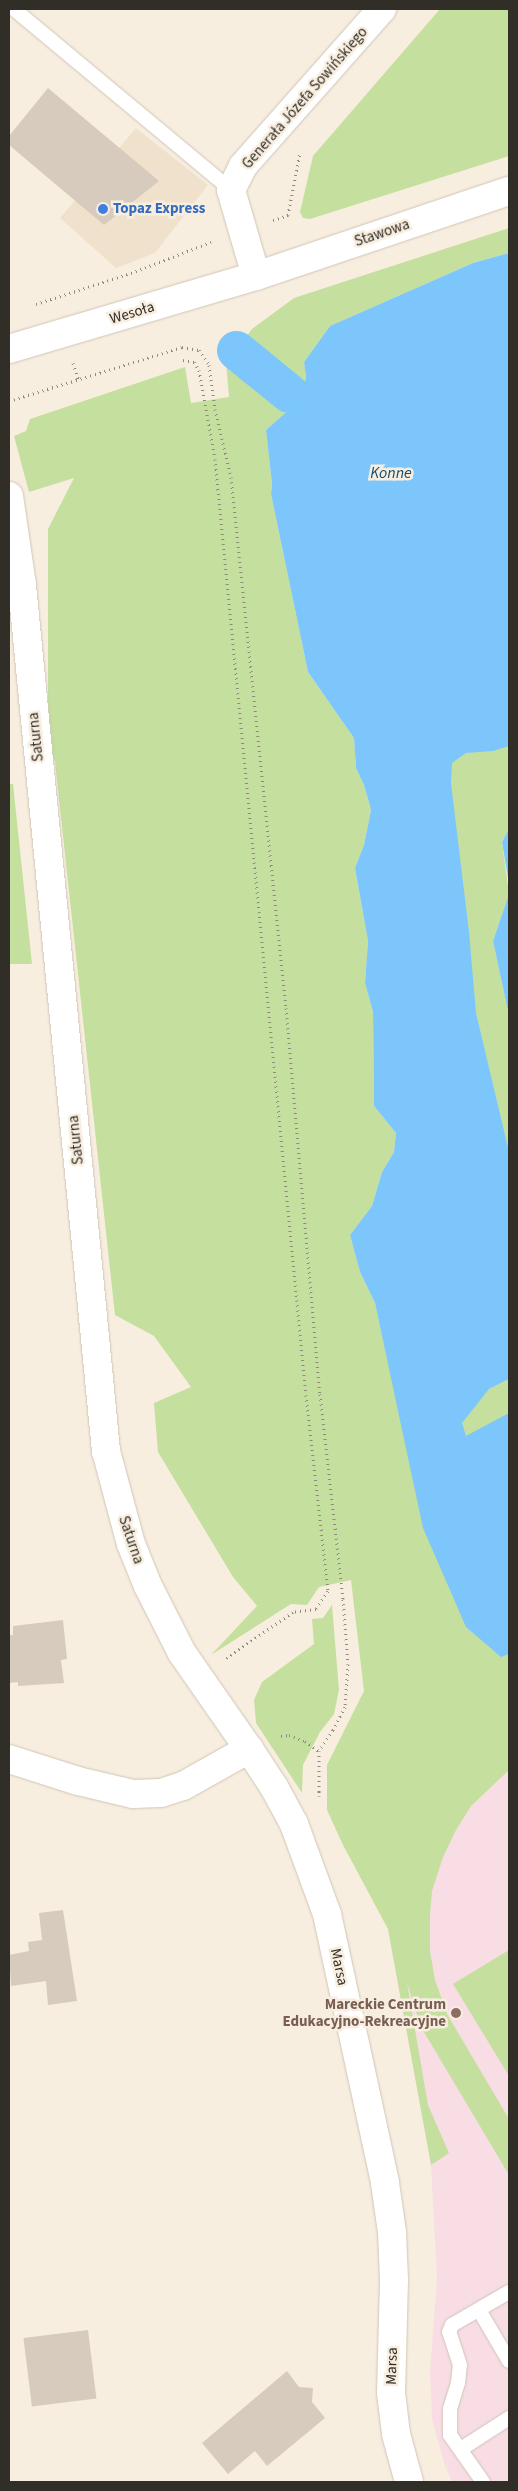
<!DOCTYPE html>
<html>
<head>
<meta charset="utf-8">
<style>
  body { margin:0 }
  #map { position:relative; width:518px; height:2491px; overflow:hidden; background:#f8eedf; font-family:"Source Sans 3",sans-serif }
  div>[style] { position:absolute }
  .built>* { inset:0; background:#f0e1cc }
  .education>* { inset:0; background:#f8dde4 }
  .green>* { inset:0; background:#c4df9e }
  .water>* { inset:0; background:#7cc6fc }
  .canal>* { height:39px; margin:-19.5px; padding:0 19.5px; transform-origin:19.5px; border-radius:19.5px; background:#7cc6fc }
  .building>* { inset:0; background:#d6cbbd; transform-origin:0 0 }
  .path>* { height:3px; margin-top:-1.5px; transform-origin:0; background:repeating-linear-gradient(90deg,#90897e 0 1px,transparent 0 5px) }
  .roads { filter:drop-shadow(0 0 1px #cfc5b7) drop-shadow(0 0 1px #cfc5b7) }
  .service>* { height:14px; margin:-7px; padding:0 7px; transform-origin:7px; border-radius:7px; background:#fff }
  .minor>* { height:28px; margin:-14px; padding:0 14px; transform-origin:14px; border-radius:14px; background:#fff }
  .dots>* { width:14px; height:14px; translate:-50% -50%; box-sizing:border-box; border:2px solid #f8eedf; border-radius:50% }
  span { translate:-50% -50%; white-space:nowrap; text-align:center; line-height:1.15; -webkit-text-stroke:5px #f8eedf; paint-order:stroke }
  .street-label { font-size:15px; color:#312d27 }
  .shop-label { font-size:15px; color:#366cbe; font-weight:700 }
  .left { translate:0 -50%; text-align:left }
  .education-label { font-size:15px; color:#785e54; font-weight:700 }
  .right { translate:-100% -50%; text-align:right }
  .water-label { font-size:16px; color:#144c6f; font-style:italic }
  .frame { position:absolute; inset:0; border:10px solid #312d27; pointer-events:none }
</style>
</head>
<body>
<div id="map">
  <div class="built">
    <i style="clip-path:polygon(136px 128px,208px 185px,155px 253px,116px 268px,60px 218px)"></i>
  </div>
  <div class="education">
    <i style="clip-path:polygon(509px 1698px,509px 2482px,452px 2482px,444px 2463px,432px 2419px,430px 2372px,437px 2279px,431px 2165px,388px 1929px)"></i>
  </div>
  <div class="green">
    <i style="clip-path:polygon(440px 9px,509px 9px,509px 156px,310px 219px,303px 218px,300px 212px,313px 156px)"></i>
    <i style="clip-path:polygon(509px 228px,509px 253px,473px 263px,330px 326px,304px 362px,306px 377px,302px 393px,293px 387px,285px 399px,292px 407px,266px 430px,272px 484px,271px 494px,308px 672px,354px 738px,356px 768px,364px 785px,371px 810px,364px 845px,355px 868px,368px 941px,365px 983px,373px 1012px,374px 1106px,396px 1133px,394px 1152px,382px 1172px,372px 1206px,350px 1235px,360px 1272px,375px 1303px,387px 1358px,489px 1389px,509px 1379px,509px 1770px,471px 1806px,456px 1830px,443px 1857px,432px 1891px,430px 1916px,430px 1951px,435px 1980px,447px 2014px,509px 2119px,509px 2175px,421px 2027px,407px 1983px,428px 2105px,449px 2153px,431px 2165px,388px 1929px,343px 1845px,327px 1810px,327px 1765px,364px 1691px,351px 1580px,319px 1587px,307px 1605px,291px 1604px,211px 1655px,257px 1606px,233px 1577px,158px 1452px,154px 1403px,191px 1387px,154px 1336px,115px 1315px,55px 762px,48px 744px,48px 529px,74px 478px,29px 492px,14px 436px,26px 431px,30px 419px,185px 367px,191px 403px,229px 397px,226px 362px,252px 329px,294px 298px)"></i>
    <i style="clip-path:polygon(509px 724px,509px 829px,502px 842px,509px 894px,493px 941px,509px 1016px,509px 1173px,480px 1084px,442px 742px)"></i>
    <i style="clip-path:polygon(9px 784px,13px 784px,32px 964px,9px 964px)"></i>
    <i style="clip-path:polygon(332px 1605px,339px 1690px,334px 1714px,320px 1732px,303px 1765px,302px 1793px,256px 1723px,254px 1700px,262px 1682px,314px 1644px,312px 1619px,323px 1618px)"></i>
    <i style="clip-path:polygon(509px 1950px,509px 2076px,453px 1984px)"></i>
  </div>
  <div class="water">
    <i style="clip-path:polygon(509px 253px,509px 746px,493px 751px,466px 753px,452px 763px,451px 783px,469px 932px,476px 1013px,509px 1152px,509px 1379px,489px 1389px,462px 1423px,466px 1436px,509px 1413px,509px 1654px,501px 1657px,466px 1627px,423px 1528px,375px 1303px,360px 1272px,350px 1235px,372px 1206px,382px 1172px,394px 1152px,396px 1133px,374px 1106px,373px 1012px,365px 983px,368px 941px,355px 868px,364px 845px,371px 810px,364px 785px,356px 768px,354px 738px,308px 672px,271px 494px,272px 484px,266px 430px,292px 407px,285px 399px,293px 387px,302px 393px,306px 377px,304px 362px,330px 326px,473px 263px)"></i>
    <i style="clip-path:polygon(509px 829px,509px 884px,502px 842px)"></i>
    <i style="clip-path:polygon(509px 894px,509px 1016px,493px 941px)"></i>
  </div>
  <div class="canal">
    <i style="left:236px;top:350px;width:68px;rotate:39.1deg"></i>
  </div>
  <div class="building">
    <i style="clip-path:polygon(48px 88px,159px 181px,104px 225px,9px 145px,9px 136px)"></i>
    <i style="clip-path:polygon(63px 1620px,67px 1659px,61px 1660px,64px 1683px,18px 1686px,18px 1682px,9px 1683px,9px 1635px,13px 1635px,13px 1626px)"></i>
    <i style="clip-path:polygon(63px 1910px,77px 2001px,48px 2005px,46px 1981px,11px 1986px,9px 1955px,29px 1951px,28px 1942px,42px 1940px,39px 1913px)"></i>
    <i style="left:88px;top:2330px;width:69px;height:65px;rotate:83deg"></i>
    <i style="clip-path:polygon(287px 2371px,299px 2387px,313px 2388px,312px 2402px,325px 2418px,267px 2466px,255px 2451px,228px 2474px,202px 2443px)"></i>
  </div>
  <div class="path">
    <i style="left:273px;top:220px;width:16px;rotate:-18deg"></i>
    <i style="left:288px;top:215px;width:64px;rotate:-79.2deg"></i>
    <i style="left:36px;top:304px;width:100px;rotate:-18.1deg"></i>
    <i style="left:131px;top:273px;width:86px;rotate:-21.2deg"></i>
    <i style="left:183px;top:360px;width:11px;rotate:10deg"></i>
    <i style="left:194px;top:362px;width:9px;rotate:58deg"></i>
    <i style="left:199px;top:370px;width:90px;rotate:79.8deg"></i>
    <i style="left:215px;top:459px;width:940px;rotate:84.45deg"></i>
    <i style="left:306px;top:1395px;width:197px;rotate:83.6deg"></i>
    <i style="left:328px;top:1591px;width:22px;rotate:124deg"></i>
    <i style="left:316px;top:1609px;width:23px;rotate:173deg"></i>
    <i style="left:293px;top:1612px;width:81px;rotate:145.5deg"></i>
    <i style="left:73px;top:363px;width:19px;rotate:72deg"></i>
    <i style="left:9px;top:401px;width:181px;rotate:-17.3deg"></i>
    <i style="left:182px;top:347px;width:17px;rotate:10deg"></i>
    <i style="left:199px;top:350px;width:18px;rotate:56deg"></i>
    <i style="left:209px;top:365px;width:44px;rotate:82.2deg"></i>
    <i style="left:215px;top:409px;width:70px;rotate:76.8deg"></i>
    <i style="left:231px;top:477px;width:534px;rotate:84.09deg"></i>
    <i style="left:286px;top:1008px;width:387px;rotate:85deg"></i>
    <i style="left:320px;top:1394px;width:206px;rotate:83.6deg"></i>
    <i style="left:343px;top:1599px;width:65px;rotate:85.6deg"></i>
    <i style="left:348px;top:1664px;width:43px;rotate:94deg"></i>
    <i style="left:345px;top:1707px;width:26px;rotate:118deg"></i>
    <i style="left:333px;top:1730px;width:25px;rotate:124deg"></i>
    <i style="left:319px;top:1751px;width:45px;rotate:90deg"></i>
    <i style="left:281px;top:1736px;width:8px;rotate:-7deg"></i>
    <i style="left:289px;top:1735px;width:17px;rotate:21deg"></i>
    <i style="left:305px;top:1741px;width:17px;rotate:36deg"></i>
  </div>
  <div class="roads">
    <div class="service">
      <i style="left:14px;top:9px;width:283px;rotate:39.8deg"></i>
      <i style="left:479px;top:2310px;width:59px;rotate:59.5deg"></i>
      <i style="left:461px;top:2449px;width:57px;rotate:-32.9deg"></i>
      <i style="left:483px;top:2482px;width:57px;rotate:-125.1deg"></i>
      <i style="left:450px;top:2435px;width:26px;rotate:-90deg"></i>
      <i style="left:450px;top:2409px;width:27px;rotate:-73deg"></i>
      <i style="left:458px;top:2383px;width:18px;rotate:-84deg"></i>
      <i style="left:460px;top:2365px;width:35px;rotate:-108deg"></i>
      <i style="left:449px;top:2332px;width:8px;rotate:-67deg"></i>
      <i style="left:452px;top:2325px;width:66px;rotate:-30.1deg"></i>
    </div>
    <div class="minor">
      <i style="left:256px;top:276px;width:90px;rotate:-106.2deg"></i>
      <i style="left:231px;top:190px;width:27px;rotate:-63deg"></i>
      <i style="left:243px;top:166px;width:210px;rotate:-48.5deg"></i>
      <i style="left:9px;top:349px;width:258px;rotate:-16.5deg"></i>
      <i style="left:256px;top:276px;width:267px;rotate:-18.6deg"></i>
      <i style="left:9px;top:496px;width:90px;rotate:81.7deg"></i>
      <i style="left:22px;top:585px;width:870px;rotate:84.46deg"></i>
      <i style="left:106px;top:1451px;width:96px;rotate:75deg"></i>
      <i style="left:131px;top:1544px;width:45px;rotate:68deg"></i>
      <i style="left:148px;top:1586px;width:75px;rotate:63.1deg"></i>
      <i style="left:182px;top:1653px;width:117px;rotate:55.1deg"></i>
      <i style="left:9px;top:1759px;width:72px;rotate:17.7deg"></i>
      <i style="left:78px;top:1781px;width:57px;rotate:13.3deg"></i>
      <i style="left:133px;top:1794px;width:28px;rotate:-2deg"></i>
      <i style="left:161px;top:1793px;width:23px;rotate:-18deg"></i>
      <i style="left:183px;top:1786px;width:76px;rotate:-29.3deg"></i>
      <i style="left:249px;top:1749px;width:45px;rotate:56.7deg"></i>
      <i style="left:274px;top:1787px;width:42px;rotate:61.6deg"></i>
      <i style="left:294px;top:1824px;width:96px;rotate:69.9deg"></i>
      <i style="left:327px;top:1914px;width:275px;rotate:77.8deg"></i>
      <i style="left:385px;top:2183px;width:49px;rotate:81.9deg"></i>
      <i style="left:392px;top:2232px;width:48px;rotate:87.6deg"></i>
      <i style="left:394px;top:2280px;width:113px;rotate:91.5deg"></i>
      <i style="left:391px;top:2393px;width:41px;rotate:83deg"></i>
      <i style="left:396px;top:2434px;width:50px;rotate:74.8deg"></i>
    </div>
  </div>
  <div class="dots">
    <i style="left:103px;top:209px;background:#3f7fe0"></i>
    <i style="left:456px;top:2013px;background:#8d6e63"></i>
  </div>
  <div class="street-label">
    <span style="left:305px;top:98px;rotate:-49deg">Generała Józefa Sowińskiego</span>
    <span style="left:382px;top:233px;rotate:-19deg">Stawowa</span>
    <span style="left:132px;top:313px;rotate:-17deg">Wesoła</span>
    <span style="left:36px;top:737px;rotate:-96deg">Saturna</span>
    <span style="left:76px;top:1140px;rotate:-96deg">Saturna</span>
    <span style="left:131px;top:1540px;rotate:71deg">Saturna</span>
    <span style="left:339px;top:1967px;rotate:78deg">Marsa</span>
    <span style="left:392px;top:2366px;rotate:-88deg">Marsa</span>
  </div>
  <div class="shop-label">
    <span class="left" style="left:113px;top:209px">Topaz Express</span>
  </div>
  <div class="education-label">
    <span class="right" style="left:446px;top:2013px">Mareckie Centrum<br>Edukacyjno-Rekreacyjne</span>
  </div>
  <div class="water-label">
    <span style="left:391px;top:473px">Konne</span>
  </div>
  <div class="frame"></div>
</div>
</body>
</html>
